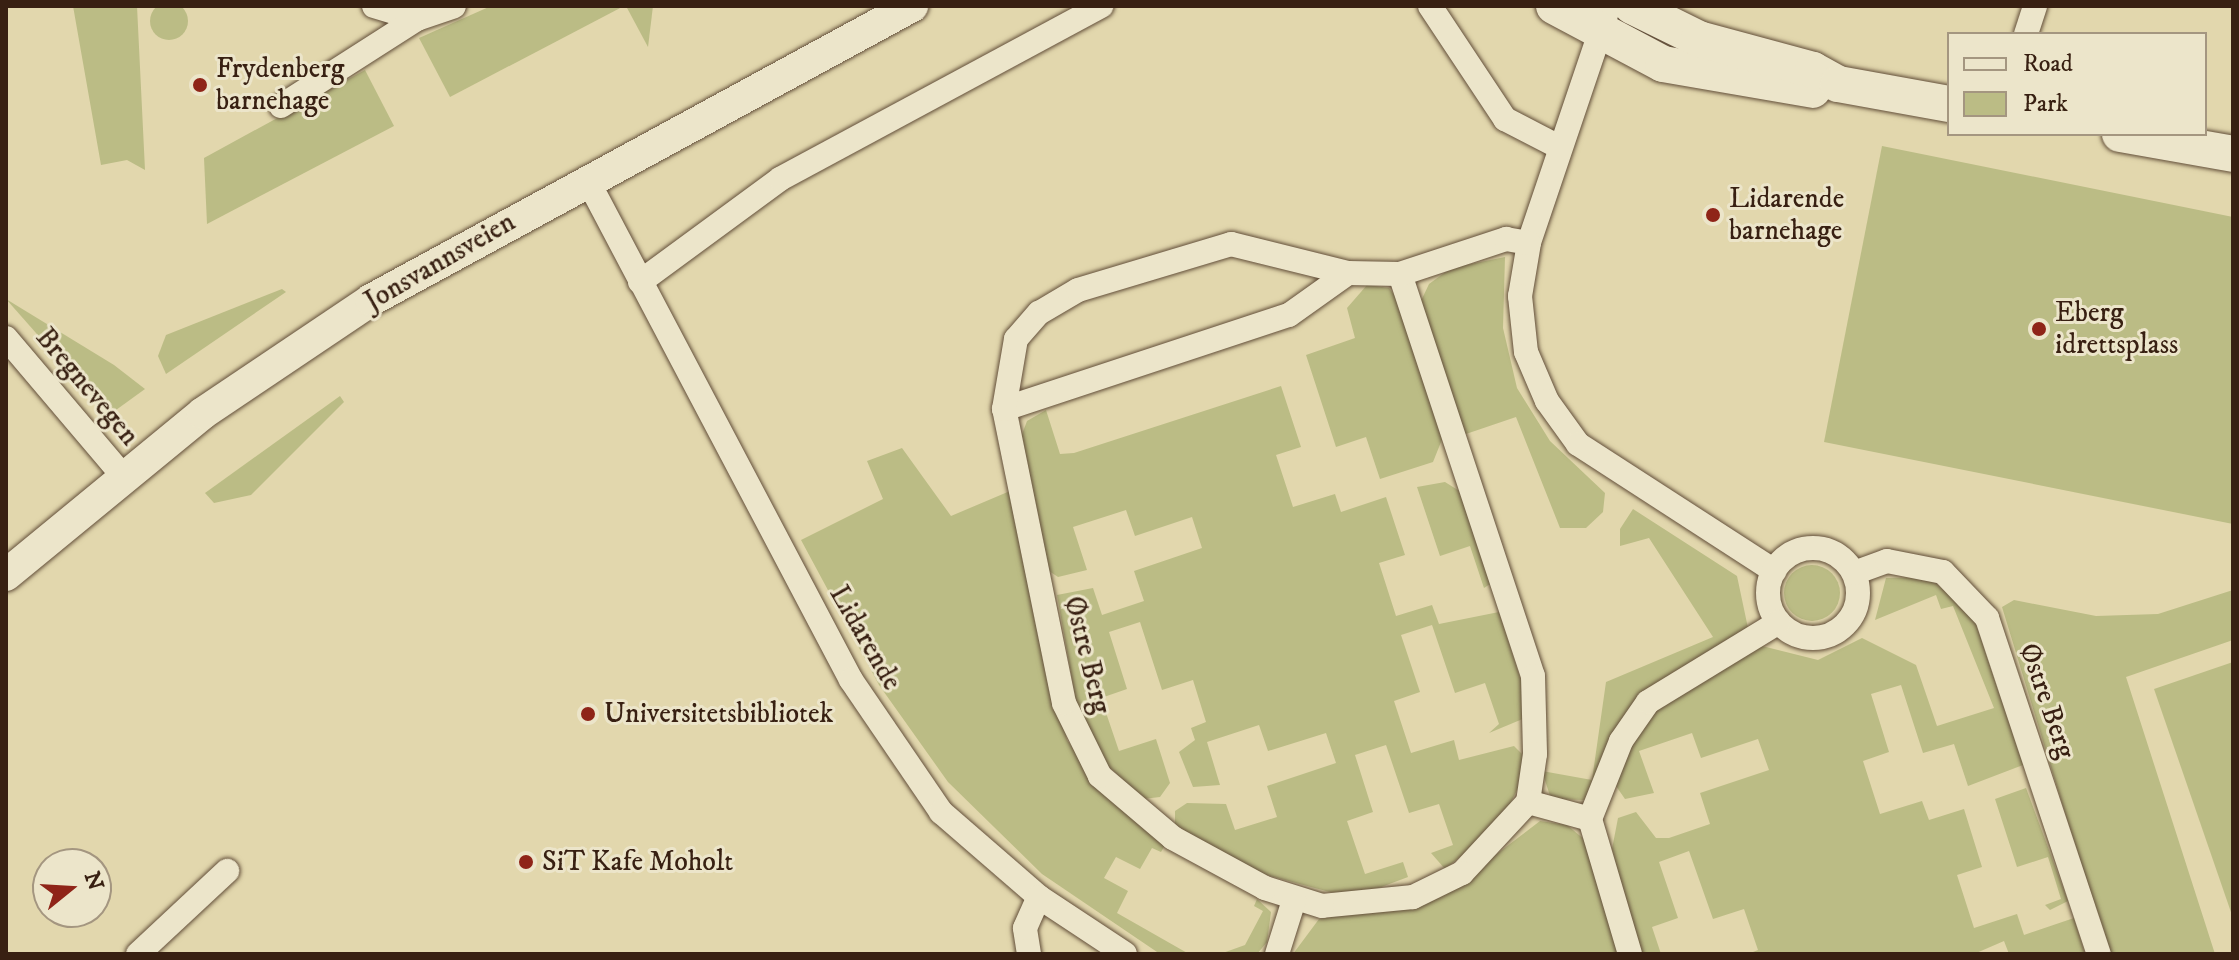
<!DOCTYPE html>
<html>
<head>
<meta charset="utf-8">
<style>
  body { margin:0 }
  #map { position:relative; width:2239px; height:960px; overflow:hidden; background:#e2d7ad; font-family:"IM FELL DW Pica",serif }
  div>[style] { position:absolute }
  .green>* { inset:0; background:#bbbc85 }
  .round { border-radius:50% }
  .roads { filter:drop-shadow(0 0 2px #624e39) drop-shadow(0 0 2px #624e39) }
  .minor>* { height:24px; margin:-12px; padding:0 12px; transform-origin:12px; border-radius:12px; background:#ece5ca }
  .minor>.ring { margin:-12px; padding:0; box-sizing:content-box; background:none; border:24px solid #ece5ca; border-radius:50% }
  .tertiary>* { height:32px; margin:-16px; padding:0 16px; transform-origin:16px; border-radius:16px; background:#ece5ca }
  .secondary>* { height:36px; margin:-18px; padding:0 18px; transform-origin:18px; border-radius:18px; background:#ece5ca }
  .dots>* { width:22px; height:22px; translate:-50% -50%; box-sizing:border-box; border:4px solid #ece5ca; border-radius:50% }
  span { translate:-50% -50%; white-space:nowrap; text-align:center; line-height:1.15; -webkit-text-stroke:6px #ece5ca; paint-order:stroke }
  .poi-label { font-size:28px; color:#382012 }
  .left { translate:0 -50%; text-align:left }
  .street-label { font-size:28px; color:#382012 }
  .frame { position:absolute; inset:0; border:8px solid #382012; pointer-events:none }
  .legend { position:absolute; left:1947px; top:32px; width:260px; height:104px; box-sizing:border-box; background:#ece5ca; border:2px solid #a49680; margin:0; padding:10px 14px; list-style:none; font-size:24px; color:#382012 }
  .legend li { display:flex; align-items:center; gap:16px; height:40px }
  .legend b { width:40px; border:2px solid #a49680 }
  .north { position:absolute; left:32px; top:848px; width:80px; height:80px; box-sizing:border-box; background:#ece5ca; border:2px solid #a49680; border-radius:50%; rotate:72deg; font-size:22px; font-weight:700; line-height:32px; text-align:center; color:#382012 }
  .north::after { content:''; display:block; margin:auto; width:28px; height:36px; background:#8f2418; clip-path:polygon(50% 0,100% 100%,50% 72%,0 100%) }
</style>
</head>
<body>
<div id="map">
  <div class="green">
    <i class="round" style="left:150px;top:2px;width:38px;height:38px"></i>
    <i style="clip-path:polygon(73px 6px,137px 6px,145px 170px,127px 160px,101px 165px)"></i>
    <i style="clip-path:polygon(491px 6px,624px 6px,450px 97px,419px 38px)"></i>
    <i style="clip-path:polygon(626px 6px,653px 6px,648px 47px)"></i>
    <i style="clip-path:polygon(365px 70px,394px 126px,207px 224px,204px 158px)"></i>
    <i style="clip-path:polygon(1882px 146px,2233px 217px,2233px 524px,1824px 442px)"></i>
    <i style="clip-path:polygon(1505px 257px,1503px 328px,1517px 388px,1550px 441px,1605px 493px,1603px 512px,1586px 528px,1560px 528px,1516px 417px,1463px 435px,1420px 303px,1429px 284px,1451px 268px)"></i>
    <i style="clip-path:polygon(1367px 285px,1389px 288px,1398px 300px,1443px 437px,1433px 462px,1380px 479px,1366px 437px,1336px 447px,1306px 355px,1355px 338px,1347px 308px)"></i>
    <i style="clip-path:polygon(282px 289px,286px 292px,166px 374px,158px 356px,166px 335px)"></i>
    <i style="clip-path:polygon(6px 299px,114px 365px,145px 389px,116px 410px,104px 410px)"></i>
    <i style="clip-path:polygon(1281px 386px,1301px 447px,1276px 455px,1293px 507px,1335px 494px,1341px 512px,1386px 497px,1405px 555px,1379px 563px,1396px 616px,1432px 605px,1439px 624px,1499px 612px,1526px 696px,1525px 718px,1489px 733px,1499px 724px,1485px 683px,1455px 693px,1432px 625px,1401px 635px,1420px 692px,1394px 701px,1411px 753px,1454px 740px,1459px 760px,1514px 746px,1523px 755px,1519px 786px,1499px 826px,1445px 869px,1431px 853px,1453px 845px,1439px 804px,1409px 813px,1386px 745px,1355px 755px,1373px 812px,1347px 821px,1365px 874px,1403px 862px,1408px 877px,1352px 898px,1255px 872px,1175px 825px,1175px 811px,1187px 803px,1226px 804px,1235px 830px,1277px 817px,1267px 786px,1336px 763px,1326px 733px,1268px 751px,1259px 725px,1207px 742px,1220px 785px,1193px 787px,1179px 752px,1195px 740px,1191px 728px,1206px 722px,1193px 680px,1162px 690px,1140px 622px,1109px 632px,1127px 689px,1101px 698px,1119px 751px,1156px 739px,1170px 783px,1160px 797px,1143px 799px,1102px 760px,1078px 713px,1057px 595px,1093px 588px,1102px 615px,1144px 601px,1134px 571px,1202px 548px,1192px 517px,1135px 536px,1126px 510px,1073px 527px,1087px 570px,1058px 577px,1046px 569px,1021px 437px,1027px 421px,1046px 410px,1060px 454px,1074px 453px)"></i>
    <i style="clip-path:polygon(340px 396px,344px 402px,251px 495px,214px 503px,205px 493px)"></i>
    <i style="clip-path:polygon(902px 448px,951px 516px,1010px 491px,1067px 740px,1112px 802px,1165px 845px,1161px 852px,1152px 848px,1140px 869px,1116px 857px,1104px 878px,1128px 891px,1117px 913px,1189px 954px,1160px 954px,1042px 874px,948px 782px,879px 685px,801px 540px,883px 499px,867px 461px)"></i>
    <i style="clip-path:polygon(1445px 482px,1461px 492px,1490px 584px,1484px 588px,1470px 546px,1440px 556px,1417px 487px)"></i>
    <i style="clip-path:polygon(1633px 509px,1737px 576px,1748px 628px,1641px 695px,1617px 727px,1585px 800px,1551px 799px,1542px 771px,1592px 780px,1606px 682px,1713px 637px,1649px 538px,1620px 546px,1620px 529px)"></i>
    <i class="round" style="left:1784px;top:565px;width:56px;height:56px"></i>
    <i style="clip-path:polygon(1928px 577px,1973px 615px,2023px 765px,1968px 786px,1954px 744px,1923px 753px,1901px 685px,1871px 694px,1889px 752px,1863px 761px,1880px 814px,1922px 801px,1929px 820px,1964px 809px,1982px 867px,1957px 875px,1974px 928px,2017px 914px,2024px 935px,2074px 918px,2085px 954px,2009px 954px,2004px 941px,1974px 954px,1748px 954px,1758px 950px,1744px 909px,1713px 919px,1689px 851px,1659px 862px,1678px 918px,1652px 927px,1661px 954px,1639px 954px,1612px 849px,1618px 818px,1636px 812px,1656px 838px,1669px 838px,1710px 824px,1700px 793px,1769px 770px,1758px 739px,1701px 758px,1692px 733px,1639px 751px,1654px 793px,1625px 799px,1616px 786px,1628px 747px,1655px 710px,1762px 646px,1818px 660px,1862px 638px,1916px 665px,1937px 726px,1994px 708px,1953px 606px,1941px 609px,1936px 595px,1875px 620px,1886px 578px)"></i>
    <i style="clip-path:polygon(2233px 590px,2233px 640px,2126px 677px,2215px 954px,2108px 954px,2002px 607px,2014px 600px,2096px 616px,2158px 614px)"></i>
    <i style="clip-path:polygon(2233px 662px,2233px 918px,2154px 689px)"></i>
    <i style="clip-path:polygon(2026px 788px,2068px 901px,2050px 910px,2045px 905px,2061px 899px,2048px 857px,2017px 867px,1995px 799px)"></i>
    <i style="clip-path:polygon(1540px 821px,1567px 825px,1585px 840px,1620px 954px,1293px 954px,1319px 919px,1439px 898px)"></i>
    <i style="clip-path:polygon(1257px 899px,1271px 912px,1267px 942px,1257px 954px,1220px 954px,1245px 945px,1263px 911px,1254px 906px)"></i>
  </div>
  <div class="roads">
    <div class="minor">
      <i style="left:374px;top:6px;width:45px;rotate:16.8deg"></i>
      <i style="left:417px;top:19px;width:39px;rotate:-19deg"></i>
      <i style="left:1430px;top:6px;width:136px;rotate:56.4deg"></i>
      <i style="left:1505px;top:119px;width:59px;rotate:27.4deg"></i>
      <i style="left:1609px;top:6px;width:250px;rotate:108.7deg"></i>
      <i style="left:1529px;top:243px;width:54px;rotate:99.6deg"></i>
      <i style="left:1520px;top:296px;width:56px;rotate:83.9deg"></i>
      <i style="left:1526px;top:352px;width:53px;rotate:66.8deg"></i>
      <i style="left:1547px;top:401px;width:53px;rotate:54.2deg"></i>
      <i style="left:1578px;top:444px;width:234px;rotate:32.9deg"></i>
      <i style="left:2026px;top:34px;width:29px;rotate:-72deg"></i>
      <i style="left:281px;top:106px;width:161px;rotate:-32.6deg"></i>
      <i style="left:587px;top:179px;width:566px;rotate:62.21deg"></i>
      <i style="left:851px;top:680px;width:160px;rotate:55.7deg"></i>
      <i style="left:941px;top:812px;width:130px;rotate:40.9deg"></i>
      <i style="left:1039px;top:897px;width:103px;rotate:33.5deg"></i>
      <i style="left:1400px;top:274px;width:423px;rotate:71.7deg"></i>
      <i style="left:1533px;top:676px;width:78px;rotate:88.5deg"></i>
      <i style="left:1535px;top:754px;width:49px;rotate:98.3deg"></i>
      <i style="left:1528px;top:802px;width:97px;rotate:132.9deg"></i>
      <i style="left:1462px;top:873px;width:55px;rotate:153.9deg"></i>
      <i style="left:1413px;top:897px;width:91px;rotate:174.4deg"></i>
      <i style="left:1322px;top:906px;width:60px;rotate:-162.5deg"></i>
      <i style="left:1265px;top:888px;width:105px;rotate:-151.5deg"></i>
      <i style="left:1173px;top:838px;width:96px;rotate:-139.7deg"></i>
      <i style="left:1100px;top:776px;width:81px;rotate:-116.3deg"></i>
      <i style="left:1064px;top:703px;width:300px;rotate:-101.5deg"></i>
      <i style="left:1004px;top:409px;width:300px;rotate:-18.3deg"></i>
      <i style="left:1289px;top:315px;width:72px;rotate:-35.4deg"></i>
      <i style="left:1348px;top:273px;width:52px;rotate:1.1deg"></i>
      <i style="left:1400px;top:274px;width:112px;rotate:-18.3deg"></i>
      <i style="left:1506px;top:239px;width:23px;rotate:10deg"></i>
      <i style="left:640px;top:282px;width:174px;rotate:-36.3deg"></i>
      <i style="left:780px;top:179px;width:365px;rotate:-28.3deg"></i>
      <i style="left:6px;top:338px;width:180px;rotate:49.7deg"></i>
      <i style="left:1004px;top:409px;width:71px;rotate:-80.3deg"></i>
      <i style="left:1016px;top:339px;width:35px;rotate:-49deg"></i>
      <i style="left:1039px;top:313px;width:45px;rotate:-30.5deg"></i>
      <i style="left:1078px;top:290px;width:160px;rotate:-16.7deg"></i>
      <i style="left:1231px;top:244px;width:121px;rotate:13.9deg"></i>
      <i class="ring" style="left:1768px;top:548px;width:66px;height:66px"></i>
      <i style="left:1854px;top:573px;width:35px;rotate:-20deg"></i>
      <i style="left:1887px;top:561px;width:57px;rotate:11.1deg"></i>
      <i style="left:1943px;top:572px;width:64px;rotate:46.3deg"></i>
      <i style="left:1987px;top:618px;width:354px;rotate:71.6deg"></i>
      <i style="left:1528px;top:802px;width:64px;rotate:15.3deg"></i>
      <i style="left:138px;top:954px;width:122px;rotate:-43deg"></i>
      <i style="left:1029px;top:954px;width:26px;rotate:-99deg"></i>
      <i style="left:1025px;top:928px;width:34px;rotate:-66deg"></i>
      <i style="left:1277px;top:954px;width:57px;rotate:-72.5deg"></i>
      <i style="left:1630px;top:954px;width:141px;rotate:-106.5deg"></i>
      <i style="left:1590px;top:819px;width:84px;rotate:-68.3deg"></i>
      <i style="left:1621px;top:741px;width:47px;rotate:-55.3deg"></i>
      <i style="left:1648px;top:702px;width:153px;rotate:-31.4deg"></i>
    </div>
    <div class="tertiary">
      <i style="left:6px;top:575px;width:255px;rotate:-39.4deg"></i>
      <i style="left:203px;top:413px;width:202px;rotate:-33.9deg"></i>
      <i style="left:371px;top:300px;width:616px;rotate:-28.52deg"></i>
    </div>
    <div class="secondary">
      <i style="left:1554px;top:6px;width:123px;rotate:28deg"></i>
      <i style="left:1663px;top:64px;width:152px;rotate:9.8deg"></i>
      <i style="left:1632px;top:6px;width:75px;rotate:26.2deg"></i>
      <i style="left:1699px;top:39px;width:118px;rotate:15.2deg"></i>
      <i style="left:1813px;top:70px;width:29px;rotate:29deg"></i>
      <i style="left:1838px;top:84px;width:113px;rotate:10.2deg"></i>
      <i style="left:2120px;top:134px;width:115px;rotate:10deg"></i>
    </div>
  </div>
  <div class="dots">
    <i style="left:200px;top:85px;background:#8f2418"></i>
    <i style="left:1713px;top:215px;background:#8f2418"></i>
    <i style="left:2039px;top:329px;background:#8f2418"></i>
    <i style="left:588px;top:714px;background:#8f2418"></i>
    <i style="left:526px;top:862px;background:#8f2418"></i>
  </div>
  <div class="poi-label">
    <span class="left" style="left:216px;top:85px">Frydenberg<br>barnehage</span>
    <span class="left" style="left:1729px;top:215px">Lidarende<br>barnehage</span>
    <span class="left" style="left:2055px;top:329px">Eberg<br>idrettsplass</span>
    <span class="left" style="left:604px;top:714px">Universitetsbibliotek</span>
    <span class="left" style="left:542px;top:862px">SiT Kafe Moholt</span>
  </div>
  <div class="street-label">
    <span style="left:440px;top:262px;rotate:-30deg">Jonsvannsveien</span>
    <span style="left:87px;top:387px;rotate:50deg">Bregnevegen</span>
    <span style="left:865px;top:638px;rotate:60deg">Lidarende</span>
    <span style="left:1087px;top:655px;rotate:76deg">Østre Berg</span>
    <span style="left:2047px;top:701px;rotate:71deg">Østre Berg</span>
  </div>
  <div class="frame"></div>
  <ul class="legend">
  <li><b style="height:10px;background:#ece5ca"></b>Road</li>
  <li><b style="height:22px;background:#bbbc85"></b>Park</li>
  </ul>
  <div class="north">N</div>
</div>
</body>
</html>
